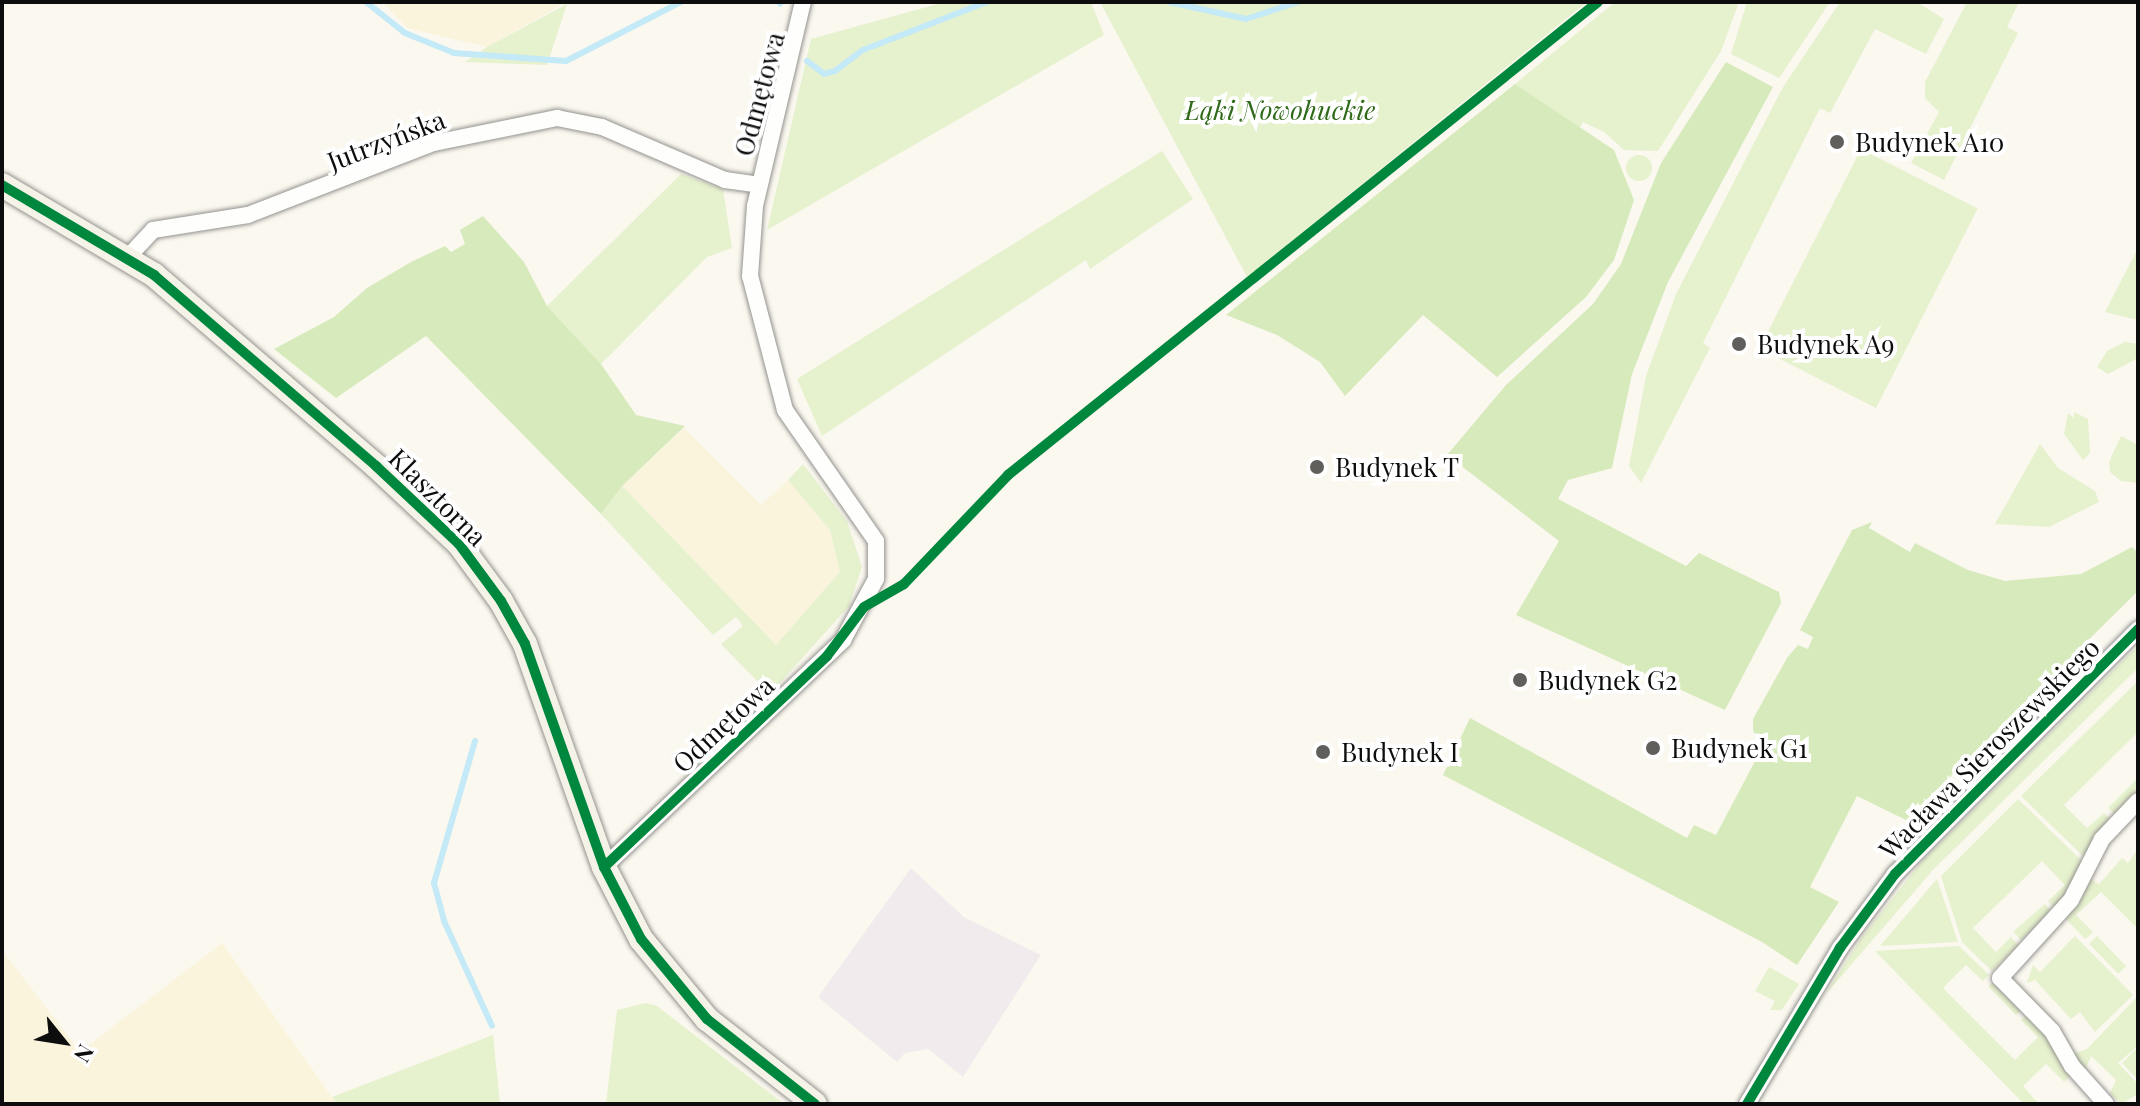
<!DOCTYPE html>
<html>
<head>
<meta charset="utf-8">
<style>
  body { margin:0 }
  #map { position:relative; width:2140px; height:1106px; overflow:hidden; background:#fbf8f0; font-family:"Playfair Display",serif }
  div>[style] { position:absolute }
  .industrial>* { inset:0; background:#f2ebee }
  .farmland>* { inset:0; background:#f9f4db }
  .green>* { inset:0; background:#e6f1ce; transform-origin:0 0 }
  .round { border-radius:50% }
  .forest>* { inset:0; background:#d7eabc }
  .stream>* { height:6px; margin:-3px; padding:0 3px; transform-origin:3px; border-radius:3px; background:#c4e9f7 }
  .roads { filter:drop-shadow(0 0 2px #94938f) drop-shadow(0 0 2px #94938f) }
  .street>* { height:16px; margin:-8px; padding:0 8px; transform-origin:8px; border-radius:8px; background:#fefefd }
  .secondary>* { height:24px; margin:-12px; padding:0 12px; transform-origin:12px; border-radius:12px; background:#f5f3e8 }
  .cycleway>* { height:10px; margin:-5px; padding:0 5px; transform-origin:5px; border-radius:5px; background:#00873e }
  .dots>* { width:22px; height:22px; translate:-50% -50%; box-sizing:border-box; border:4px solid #fff; border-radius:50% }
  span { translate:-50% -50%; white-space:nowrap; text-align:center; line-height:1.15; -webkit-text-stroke:8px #fff; paint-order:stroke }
  .street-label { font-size:26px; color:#0d0d0d }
  .park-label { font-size:26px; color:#2f6919; font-style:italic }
  .poi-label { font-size:26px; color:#0d0d0d }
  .left { translate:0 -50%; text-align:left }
  .frame { position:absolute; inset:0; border:4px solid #0d0d0d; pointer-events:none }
  .north { position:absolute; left:24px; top:1002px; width:80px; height:80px; -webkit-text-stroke:6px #fff; paint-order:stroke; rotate:120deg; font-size:22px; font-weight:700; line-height:32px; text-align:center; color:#0d0d0d }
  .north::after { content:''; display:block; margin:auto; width:28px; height:36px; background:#0d0d0d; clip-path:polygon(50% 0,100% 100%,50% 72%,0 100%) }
</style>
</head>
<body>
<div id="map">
  <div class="industrial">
    <i style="clip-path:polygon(911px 868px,964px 917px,1041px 955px,963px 1077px,928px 1049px,905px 1053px,897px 1062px,818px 997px)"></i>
  </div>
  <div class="farmland">
    <i style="clip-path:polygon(382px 2px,567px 2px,487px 47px,407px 28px)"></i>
    <i style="clip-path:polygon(684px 428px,761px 505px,788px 480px,830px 530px,840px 572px,776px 645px,622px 486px)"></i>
    <i style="clip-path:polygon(222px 943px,337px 1104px,2px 1104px,2px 950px,80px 1052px)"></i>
  </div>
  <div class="green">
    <i style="clip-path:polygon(945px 2px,1091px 2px,1104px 35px,767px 230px,811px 39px)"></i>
    <i style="clip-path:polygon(1100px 2px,1587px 2px,1247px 277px)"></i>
    <i style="clip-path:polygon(1615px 2px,1739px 2px,1721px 51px,1658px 151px,1624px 150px,1604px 132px,1583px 122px,1580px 128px,1515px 84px)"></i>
    <i style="clip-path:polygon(1747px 2px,1830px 2px,1779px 78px,1731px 54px)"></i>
    <i style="clip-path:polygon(1840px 2px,1917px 2px,1944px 19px,1926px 54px,1875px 29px,1830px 113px,1820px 108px,1703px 343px,1710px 348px,1641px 483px,1629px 466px,1646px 376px,1676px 294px,1783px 87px)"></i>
    <i style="clip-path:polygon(1967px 2px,2019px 2px,2007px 27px,2018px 33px,1944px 180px,1911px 163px,1939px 112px,1925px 98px,1925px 82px)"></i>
    <i style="clip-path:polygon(567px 4px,547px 65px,465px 62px,487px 47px)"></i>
    <i style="left:1861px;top:149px;width:131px;height:224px;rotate:27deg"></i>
    <i style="clip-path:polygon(1162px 151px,1193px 199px,1090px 269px,1086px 260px,822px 436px,797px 379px)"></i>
    <i class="round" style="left:1626px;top:155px;width:26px;height:26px"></i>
    <i style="clip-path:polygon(681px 174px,723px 189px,732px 248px,707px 257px,601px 364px,547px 306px)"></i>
    <i style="clip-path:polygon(2138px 248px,2138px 320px,2105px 312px)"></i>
    <i style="clip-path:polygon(2125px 342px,2138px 344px,2136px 359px,2108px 374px,2097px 367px,2107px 351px)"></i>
    <i style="clip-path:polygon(2074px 412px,2088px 419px,2090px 453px,2083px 460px,2064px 434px,2068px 413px,2074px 418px)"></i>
    <i style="clip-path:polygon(2121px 436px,2138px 445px,2138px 483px,2121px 481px,2110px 472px,2109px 462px)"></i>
    <i style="clip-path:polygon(2040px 444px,2058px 468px,2095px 491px,2099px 502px,2049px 527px,1995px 524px)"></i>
    <i style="clip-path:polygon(803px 464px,847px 521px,862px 567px,849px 606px,770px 694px,721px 644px,743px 626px,736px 617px,713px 635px,601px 514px,622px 486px,776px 645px,840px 572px,830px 530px,788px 480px)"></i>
    <i style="clip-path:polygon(2138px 646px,2138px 668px,1933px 870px,1825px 995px,1862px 937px,1923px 860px)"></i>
    <i style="clip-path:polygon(2138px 681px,2138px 732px,2064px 805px,2087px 828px,2104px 813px,2110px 819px,2083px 856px,2021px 796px)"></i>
    <i style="clip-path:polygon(2137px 779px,2138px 791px,2114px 814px,2108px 808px)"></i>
    <i style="clip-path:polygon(2018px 799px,2083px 862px,2056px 909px,2048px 901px,2065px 885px,2042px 861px,1973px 928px,1996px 952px,2011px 937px,2018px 945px,1992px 971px,1962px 942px,1941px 876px)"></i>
    <i style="clip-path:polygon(2138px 849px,2138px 929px,2101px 892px,2076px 915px,2093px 932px,2085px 939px,2063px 916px,2089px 878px,2099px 884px,2122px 858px,2128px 863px)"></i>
    <i style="clip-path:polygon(1937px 879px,1958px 942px,1880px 946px)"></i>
    <i style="left:2045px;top:904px;width:11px;height:42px;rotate:49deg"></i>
    <i style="clip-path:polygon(2075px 936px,2133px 995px,2095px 1032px,2080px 1012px,2071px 1019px,2035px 980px,2027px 983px,2033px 965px,2040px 972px)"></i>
    <i style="left:2097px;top:936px;width:42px;height:11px;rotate:46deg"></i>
    <i style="clip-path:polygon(1959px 946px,1989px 975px,1983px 981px,1966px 965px,1943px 988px,2015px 1060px,2038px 1037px,2021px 1020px,2027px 1014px,2046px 1035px,2070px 1076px,2064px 1082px,2046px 1064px,2023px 1086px,2039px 1104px,2024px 1104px,1875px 951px)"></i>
    <i style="clip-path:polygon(1769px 967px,1799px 984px,1782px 1010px,1770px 1010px,1775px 1001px,1755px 991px)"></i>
    <i style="left:1994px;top:981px;width:40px;height:8px;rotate:46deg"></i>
    <i style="clip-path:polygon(2136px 998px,2138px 1046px,2118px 1063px,2138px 1084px,2138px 1094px,2121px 1104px,2110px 1093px,2116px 1080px,2091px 1056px,2085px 1071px,2073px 1054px,2087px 1049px)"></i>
    <i style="clip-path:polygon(646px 1003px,657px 1006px,784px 1104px,606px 1104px,617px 1010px)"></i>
    <i style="clip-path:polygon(493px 1035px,500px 1104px,337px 1104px,332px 1097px)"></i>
    <i style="clip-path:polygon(2136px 1049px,2138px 1051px,2138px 1080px,2122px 1063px)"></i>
  </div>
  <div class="forest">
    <i style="clip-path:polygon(1726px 62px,1773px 87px,1668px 282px,1632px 374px,1612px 468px,1568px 480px,1558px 499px,1686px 566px,1699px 553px,1779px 592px,1781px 603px,1725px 710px,1516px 615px,1559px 541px,1447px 455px,1506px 385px,1593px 304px,1621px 264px,1661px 163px)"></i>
    <i style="clip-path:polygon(1515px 84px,1614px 150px,1634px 200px,1614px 260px,1586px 297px,1497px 377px,1423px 315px,1345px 396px,1320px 362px,1277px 335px,1226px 315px)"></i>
    <i style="clip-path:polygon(483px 216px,524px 262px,547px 306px,601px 364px,636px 415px,685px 426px,622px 486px,601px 514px,426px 336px,336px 398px,274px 349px,334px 317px,367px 288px,411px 262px,445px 246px,451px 252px,465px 244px,460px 230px)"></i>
    <i style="clip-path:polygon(1872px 522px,1869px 528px,1910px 552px,1915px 543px,1968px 570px,2005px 581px,2081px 574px,2132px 547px,2138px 553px,2138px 591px,1906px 820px,1857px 796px,1810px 887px,1839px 902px,1797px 965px,1762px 942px,1443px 775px,1470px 718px,1687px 838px,1694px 825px,1716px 835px,1764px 744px,1753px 731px,1753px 719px,1787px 658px,1798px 645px,1808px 649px,1813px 637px,1800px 630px,1852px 530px)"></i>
  </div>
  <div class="stream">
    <i style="left:366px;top:2px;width:50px;rotate:38.5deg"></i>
    <i style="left:405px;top:33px;width:53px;rotate:22.2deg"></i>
    <i style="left:454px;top:53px;width:112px;rotate:4.1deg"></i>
    <i style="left:566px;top:61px;width:129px;rotate:-27.2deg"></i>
    <i style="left:779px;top:2px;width:2px;rotate:63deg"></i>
    <i style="left:1169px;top:2px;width:79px;rotate:12.4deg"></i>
    <i style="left:1246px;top:19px;width:55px;rotate:-18.1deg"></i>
    <i style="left:807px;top:61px;width:21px;rotate:37deg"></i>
    <i style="left:824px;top:74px;width:11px;rotate:-15deg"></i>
    <i style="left:835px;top:71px;width:35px;rotate:-37deg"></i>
    <i style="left:863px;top:50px;width:133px;rotate:-21.2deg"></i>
    <i style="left:475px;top:741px;width:148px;rotate:106.1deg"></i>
    <i style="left:434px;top:883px;width:39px;rotate:75deg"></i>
    <i style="left:444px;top:921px;width:115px;rotate:65.4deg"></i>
  </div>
  <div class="roads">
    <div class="street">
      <i style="left:128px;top:257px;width:37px;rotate:-47deg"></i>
      <i style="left:153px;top:230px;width:96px;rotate:-9deg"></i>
      <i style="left:248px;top:215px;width:199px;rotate:-21.2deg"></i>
      <i style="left:434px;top:143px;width:126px;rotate:-11.5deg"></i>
      <i style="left:557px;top:118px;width:46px;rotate:11.3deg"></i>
      <i style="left:602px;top:127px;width:134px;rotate:23.3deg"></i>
      <i style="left:725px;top:180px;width:35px;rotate:8deg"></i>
      <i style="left:604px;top:867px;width:330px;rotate:-43.5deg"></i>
      <i style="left:843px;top:640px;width:69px;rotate:-61.6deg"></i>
      <i style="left:876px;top:579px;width:38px;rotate:-90deg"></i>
      <i style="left:876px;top:541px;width:160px;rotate:-124.8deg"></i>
      <i style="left:785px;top:410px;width:138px;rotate:-104.6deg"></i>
      <i style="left:750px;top:276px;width:70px;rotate:-85.9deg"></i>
      <i style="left:755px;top:206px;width:210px;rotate:-76.8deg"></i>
      <i style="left:1747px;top:1104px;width:182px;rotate:-59.2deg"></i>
      <i style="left:1840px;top:948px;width:92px;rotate:-53.4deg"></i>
      <i style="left:1895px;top:874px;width:345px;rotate:-45.2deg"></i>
      <i style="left:2106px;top:1104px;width:51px;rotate:-131.8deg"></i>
      <i style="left:2072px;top:1066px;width:40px;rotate:-119.7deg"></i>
      <i style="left:2052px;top:1031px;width:74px;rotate:-134.5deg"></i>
      <i style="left:2000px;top:978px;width:105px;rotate:-47.7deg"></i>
      <i style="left:2071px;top:900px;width:68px;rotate:-63.1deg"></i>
      <i style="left:2102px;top:839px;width:52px;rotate:-46.5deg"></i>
    </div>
    <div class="secondary">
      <i style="left:2px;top:185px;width:177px;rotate:30.6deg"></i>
      <i style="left:154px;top:275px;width:293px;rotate:40.7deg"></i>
      <i style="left:376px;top:466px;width:114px;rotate:43.2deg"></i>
      <i style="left:459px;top:544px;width:71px;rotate:53.6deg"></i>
      <i style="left:501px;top:601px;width:49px;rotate:60.8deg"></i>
      <i style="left:525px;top:644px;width:237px;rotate:70.5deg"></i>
      <i style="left:604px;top:867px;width:81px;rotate:62.8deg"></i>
      <i style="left:641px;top:939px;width:104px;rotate:50.5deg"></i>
      <i style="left:707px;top:1019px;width:137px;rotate:38.2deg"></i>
    </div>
  </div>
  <div class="cycleway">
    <i style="left:2px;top:185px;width:177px;rotate:30.6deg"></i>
    <i style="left:154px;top:275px;width:293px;rotate:40.7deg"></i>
    <i style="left:376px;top:466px;width:114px;rotate:43.2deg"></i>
    <i style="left:459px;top:544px;width:71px;rotate:53.6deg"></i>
    <i style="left:501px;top:601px;width:49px;rotate:60.8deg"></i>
    <i style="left:525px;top:644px;width:237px;rotate:70.5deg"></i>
    <i style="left:604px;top:867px;width:81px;rotate:62.8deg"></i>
    <i style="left:641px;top:939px;width:104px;rotate:50.5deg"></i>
    <i style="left:707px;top:1019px;width:137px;rotate:38.2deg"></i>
    <i style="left:604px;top:867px;width:307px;rotate:-43.4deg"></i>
    <i style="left:827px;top:656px;width:61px;rotate:-52.9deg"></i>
    <i style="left:864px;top:607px;width:46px;rotate:-29.9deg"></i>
    <i style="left:904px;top:584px;width:151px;rotate:-46.3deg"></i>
    <i style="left:1008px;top:475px;width:756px;rotate:-38.72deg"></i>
    <i style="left:1747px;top:1104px;width:182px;rotate:-59.2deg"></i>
    <i style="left:1840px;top:948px;width:92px;rotate:-53.4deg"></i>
    <i style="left:1895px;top:874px;width:345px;rotate:-45.2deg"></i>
  </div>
  <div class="dots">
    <i style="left:1837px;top:142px;background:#605f5c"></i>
    <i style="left:1739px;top:344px;background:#605f5c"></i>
    <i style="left:1317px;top:467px;background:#605f5c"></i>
    <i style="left:1520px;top:680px;background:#605f5c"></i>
    <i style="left:1653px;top:748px;background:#605f5c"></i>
    <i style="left:1323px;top:752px;background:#605f5c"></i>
  </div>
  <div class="street-label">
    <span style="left:759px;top:94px;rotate:-75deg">Odmętowa</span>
    <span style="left:386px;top:140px;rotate:-21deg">Jutrzyńska</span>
    <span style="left:438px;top:497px;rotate:45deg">Klasztorna</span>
    <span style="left:723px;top:724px;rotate:-43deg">Odmętowa</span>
    <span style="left:1989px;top:748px;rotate:-45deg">Wacława Sieroszewskiego</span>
  </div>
  <div class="park-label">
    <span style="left:1280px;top:110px">Łąki Nowohuckie</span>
  </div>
  <div class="poi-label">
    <span class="left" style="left:1855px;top:142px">Budynek A10</span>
    <span class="left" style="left:1757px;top:344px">Budynek A9</span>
    <span class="left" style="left:1335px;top:467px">Budynek T</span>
    <span class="left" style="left:1538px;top:680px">Budynek G2</span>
    <span class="left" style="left:1671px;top:748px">Budynek G1</span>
    <span class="left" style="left:1341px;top:752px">Budynek I</span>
  </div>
  <div class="frame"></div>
  <div class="north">N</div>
</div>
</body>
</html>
